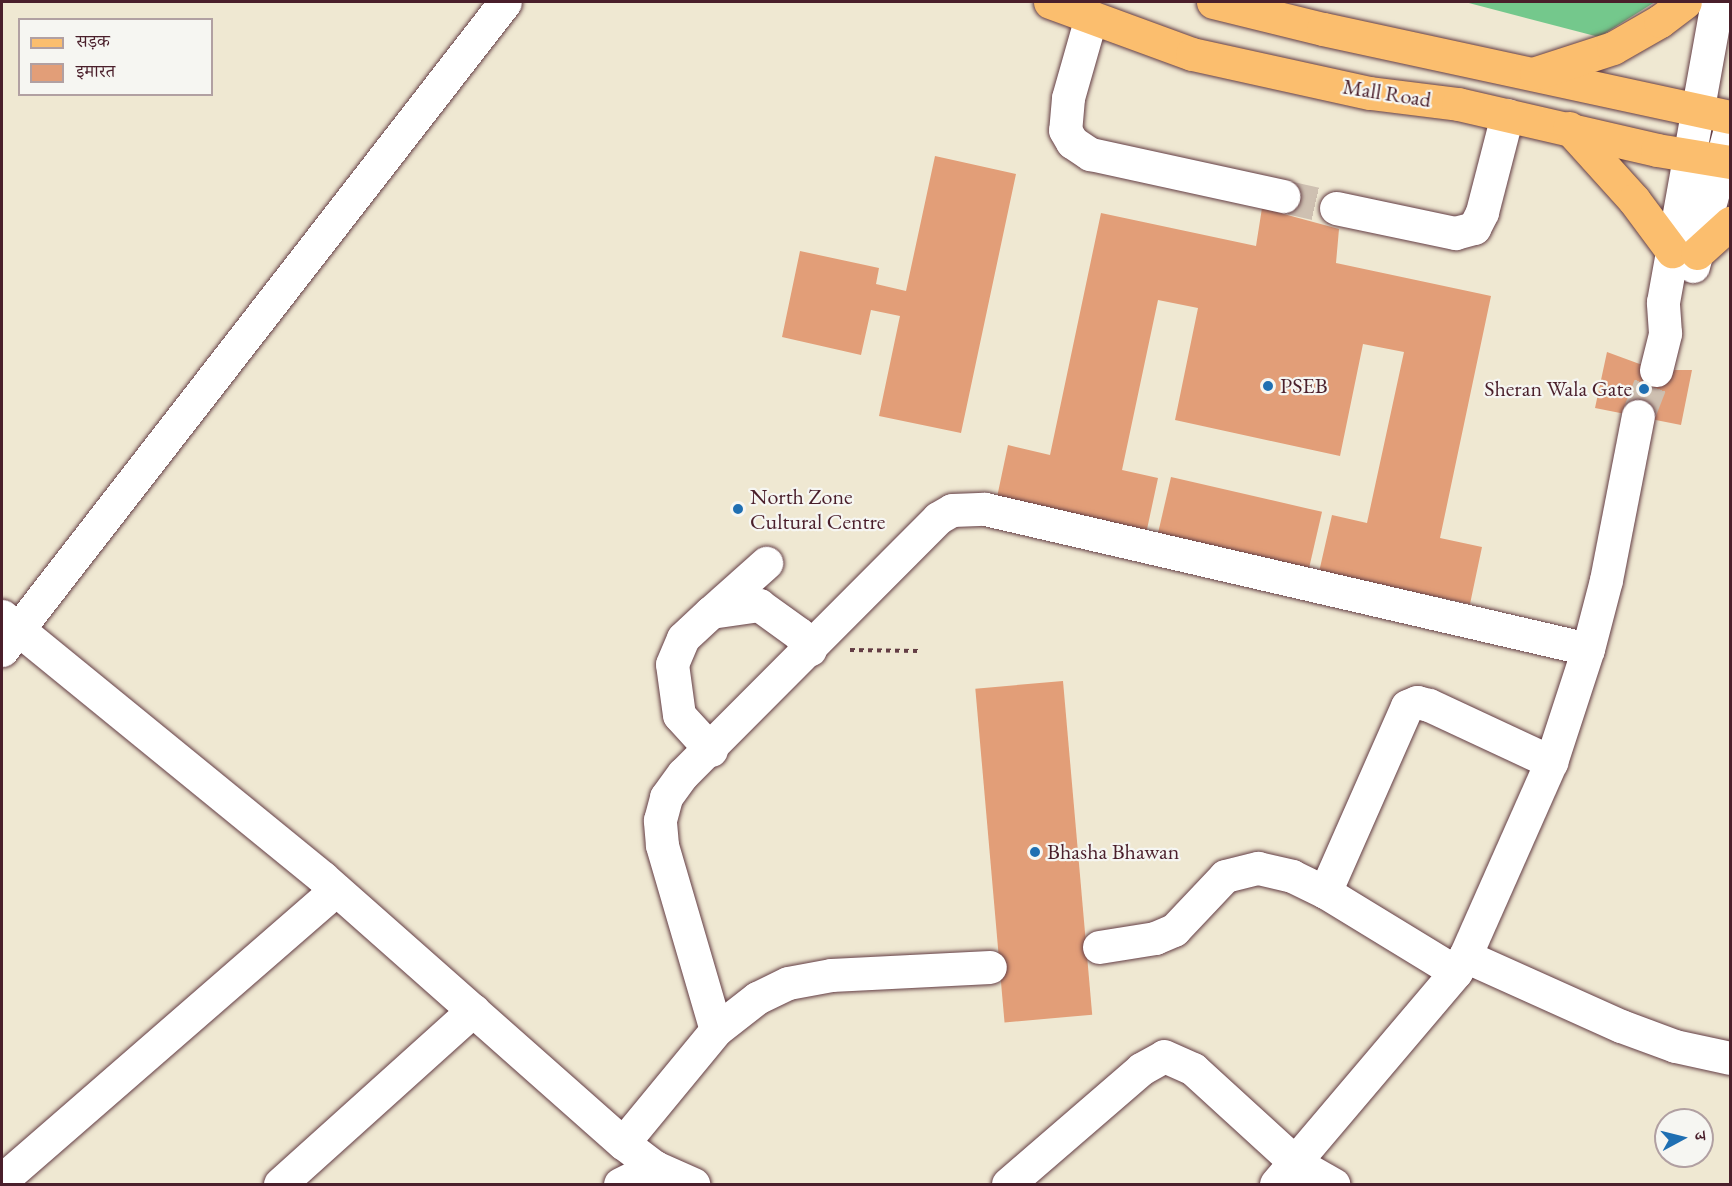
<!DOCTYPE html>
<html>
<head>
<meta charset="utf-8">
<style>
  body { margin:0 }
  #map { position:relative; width:1732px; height:1186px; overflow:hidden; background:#efe8d2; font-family:"EB Garamond","Noto Serif Devanagari",serif }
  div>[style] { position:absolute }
  .green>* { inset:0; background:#74c88c }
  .building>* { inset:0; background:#e29e78; transform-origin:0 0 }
  .minor-tunnel>* { height:33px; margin-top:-16.5px; transform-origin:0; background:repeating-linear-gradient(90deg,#cec0b1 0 33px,transparent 0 49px) }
  .path>* { height:4px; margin-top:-2px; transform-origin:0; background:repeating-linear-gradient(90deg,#633d44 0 4.5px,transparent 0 9px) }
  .roads { filter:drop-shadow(0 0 2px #633d44) drop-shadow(0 0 2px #633d44) }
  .minor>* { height:33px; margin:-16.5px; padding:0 16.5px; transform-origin:16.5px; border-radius:16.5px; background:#fff }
  .major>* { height:33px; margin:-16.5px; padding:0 16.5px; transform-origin:16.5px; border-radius:16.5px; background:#fbbe6e }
  .dots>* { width:16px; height:16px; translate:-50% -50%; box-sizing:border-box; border:3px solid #f6f6f2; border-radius:50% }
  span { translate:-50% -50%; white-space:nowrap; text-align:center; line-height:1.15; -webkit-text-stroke:4.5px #f6f6f2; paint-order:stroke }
  .street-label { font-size:22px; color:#4a1f2b }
  .poi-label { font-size:22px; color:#4a1f2b }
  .left { translate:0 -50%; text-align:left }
  .right { translate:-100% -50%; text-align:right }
  .frame { position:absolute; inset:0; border:3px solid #4a1f2b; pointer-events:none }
  .legend { position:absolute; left:18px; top:18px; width:195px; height:78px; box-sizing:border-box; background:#f6f6f2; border:2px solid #b1a0a2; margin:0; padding:8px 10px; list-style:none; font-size:18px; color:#4a1f2b }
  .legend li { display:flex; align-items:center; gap:12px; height:30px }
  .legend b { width:30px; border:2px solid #b1a0a2 }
  .north { position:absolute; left:1654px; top:1108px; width:60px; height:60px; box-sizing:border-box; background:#f6f6f2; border:2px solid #b1a0a2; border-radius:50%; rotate:83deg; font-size:16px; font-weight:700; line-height:24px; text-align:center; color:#4a1f2b }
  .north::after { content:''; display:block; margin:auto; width:21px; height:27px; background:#1f6fb2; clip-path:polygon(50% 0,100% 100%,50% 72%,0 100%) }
</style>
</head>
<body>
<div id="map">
  <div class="green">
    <i style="clip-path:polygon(1465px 2px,1655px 2px,1599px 37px)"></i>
  </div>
  <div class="building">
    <i style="clip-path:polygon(935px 156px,1016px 174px,961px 433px,879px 416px,900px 316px,871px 310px,861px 355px,782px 337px,800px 251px,879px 268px,876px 284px,906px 291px)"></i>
    <i style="clip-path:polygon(1262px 208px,1339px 229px,1336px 263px,1491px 296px,1440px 538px,1482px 547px,1470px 604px,1319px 572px,1332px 515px,1367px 523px,1404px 352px,1363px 344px,1340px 456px,1175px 420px,1198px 308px,1158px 300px,1122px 470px,1158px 478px,1146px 534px,996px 502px,1008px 445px,1050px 455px,1101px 213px,1256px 246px)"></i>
    <i style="clip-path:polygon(1607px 352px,1656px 370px,1692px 370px,1681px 425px,1595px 408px)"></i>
    <i style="left:1171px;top:477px;width:155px;height:67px;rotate:13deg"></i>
    <i style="left:1063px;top:681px;width:335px;height:88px;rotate:85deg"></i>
  </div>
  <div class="minor-tunnel">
    <i style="left:1283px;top:196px;width:54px;rotate:12.8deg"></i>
    <i style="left:1638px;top:416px;width:49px;rotate:-68.6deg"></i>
  </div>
  <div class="path">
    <i style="left:850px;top:650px;width:69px;rotate:0.8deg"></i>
  </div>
  <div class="roads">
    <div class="minor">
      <i style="left:1091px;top:17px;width:84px;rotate:105.9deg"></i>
      <i style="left:1068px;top:98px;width:32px;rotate:95deg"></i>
      <i style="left:1065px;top:130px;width:14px;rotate:60deg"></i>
      <i style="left:1072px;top:142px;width:22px;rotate:34deg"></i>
      <i style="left:1090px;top:154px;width:198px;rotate:12.3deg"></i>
      <i style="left:1336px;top:208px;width:122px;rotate:11.9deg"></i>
      <i style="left:1455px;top:233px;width:20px;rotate:-15deg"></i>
      <i style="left:1474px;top:228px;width:18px;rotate:-63deg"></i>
      <i style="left:1482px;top:212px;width:100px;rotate:-75.5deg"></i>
      <i style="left:1693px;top:266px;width:142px;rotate:-74.9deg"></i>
      <i style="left:1656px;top:370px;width:38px;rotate:-76deg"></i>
      <i style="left:1665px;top:333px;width:31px;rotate:-94deg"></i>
      <i style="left:1663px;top:302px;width:305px;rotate:-79.8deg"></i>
      <i style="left:711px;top:612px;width:74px;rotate:-41.7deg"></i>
      <i style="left:2px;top:616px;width:413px;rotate:39.2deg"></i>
      <i style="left:322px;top:877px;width:402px;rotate:41.5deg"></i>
      <i style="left:623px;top:1143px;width:40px;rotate:37deg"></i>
      <i style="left:655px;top:1167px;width:42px;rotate:24.1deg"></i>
      <i style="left:2px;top:650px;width:820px;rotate:-52.18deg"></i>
      <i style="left:711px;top:750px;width:47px;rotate:-132.4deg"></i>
      <i style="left:679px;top:715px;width:51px;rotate:-97.8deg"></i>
      <i style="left:672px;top:664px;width:28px;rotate:-67deg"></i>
      <i style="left:683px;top:638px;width:38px;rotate:-43deg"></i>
      <i style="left:711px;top:612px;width:49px;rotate:-8.3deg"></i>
      <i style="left:759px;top:605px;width:49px;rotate:35.9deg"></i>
      <i style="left:799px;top:634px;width:19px;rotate:55deg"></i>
      <i style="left:1325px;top:892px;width:203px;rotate:-66.2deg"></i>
      <i style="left:1407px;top:706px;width:11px;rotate:-22deg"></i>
      <i style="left:1417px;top:702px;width:12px;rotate:14deg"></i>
      <i style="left:1429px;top:705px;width:135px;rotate:25deg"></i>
      <i style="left:1099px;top:947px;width:57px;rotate:-9.1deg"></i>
      <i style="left:1155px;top:938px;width:21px;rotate:-23deg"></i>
      <i style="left:1174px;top:930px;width:74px;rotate:-46.6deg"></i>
      <i style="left:1225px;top:876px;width:34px;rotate:-14deg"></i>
      <i style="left:1258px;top:868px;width:35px;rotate:13deg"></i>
      <i style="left:1292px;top:876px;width:37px;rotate:26deg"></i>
      <i style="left:1325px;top:892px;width:153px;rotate:31.4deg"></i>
      <i style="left:1465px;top:956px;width:171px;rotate:24.2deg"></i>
      <i style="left:1621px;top:1026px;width:58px;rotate:20.3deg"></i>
      <i style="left:1675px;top:1046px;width:56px;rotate:12.3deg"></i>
      <i style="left:716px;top:1030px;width:193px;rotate:-106.3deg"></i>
      <i style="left:662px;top:845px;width:25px;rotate:-95deg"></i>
      <i style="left:660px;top:820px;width:24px;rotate:-75deg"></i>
      <i style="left:666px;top:797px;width:29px;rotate:-54deg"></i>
      <i style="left:683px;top:774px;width:361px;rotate:-45.1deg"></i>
      <i style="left:938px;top:518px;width:16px;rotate:-30deg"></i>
      <i style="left:952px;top:510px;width:33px;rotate:-2deg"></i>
      <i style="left:985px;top:509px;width:619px;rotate:13.07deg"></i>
      <i style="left:623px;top:1143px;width:146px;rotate:-50.5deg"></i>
      <i style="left:716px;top:1030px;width:52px;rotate:-38deg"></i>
      <i style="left:757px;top:998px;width:34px;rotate:-26deg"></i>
      <i style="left:788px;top:983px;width:44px;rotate:-10.5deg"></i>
      <i style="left:831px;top:975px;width:159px;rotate:-2.9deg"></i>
      <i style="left:2px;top:1180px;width:442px;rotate:-41deg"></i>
      <i style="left:280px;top:1184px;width:260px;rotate:-42deg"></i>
      <i style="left:620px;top:1184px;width:39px;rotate:-26deg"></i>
      <i style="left:1008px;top:1184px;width:176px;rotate:-40.8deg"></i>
      <i style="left:1141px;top:1069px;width:26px;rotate:-29deg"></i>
      <i style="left:1164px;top:1056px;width:32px;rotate:24deg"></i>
      <i style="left:1193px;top:1069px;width:139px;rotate:42.4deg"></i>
      <i style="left:1296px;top:1163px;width:43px;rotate:29.6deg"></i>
      <i style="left:1276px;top:1184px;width:278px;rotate:-49.7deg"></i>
      <i style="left:1456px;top:972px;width:18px;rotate:-61deg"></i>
      <i style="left:1465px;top:956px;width:212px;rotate:-66.1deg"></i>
      <i style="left:1551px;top:762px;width:119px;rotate:-71.9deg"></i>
      <i style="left:1588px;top:649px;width:71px;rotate:-75.4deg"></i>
      <i style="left:1606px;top:580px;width:167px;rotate:-79deg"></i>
    </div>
    <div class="major">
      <i style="left:1050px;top:2px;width:151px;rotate:20.1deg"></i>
      <i style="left:1192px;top:54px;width:182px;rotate:12.4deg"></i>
      <i style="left:1370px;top:93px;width:89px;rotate:7.1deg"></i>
      <i style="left:1458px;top:104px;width:204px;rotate:13deg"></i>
      <i style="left:1657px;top:150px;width:74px;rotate:9.3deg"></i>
      <i style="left:1213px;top:2px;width:113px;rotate:13.8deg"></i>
      <i style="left:1323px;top:29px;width:416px;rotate:12.2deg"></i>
      <i style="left:1536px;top:73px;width:81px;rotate:-18deg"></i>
      <i style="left:1613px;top:48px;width:54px;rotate:-29.9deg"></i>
      <i style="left:1660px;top:21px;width:31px;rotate:-37deg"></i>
      <i style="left:1569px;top:128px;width:97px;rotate:47.9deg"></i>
      <i style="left:1634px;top:200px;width:64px;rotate:53.3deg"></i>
      <i style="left:1697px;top:253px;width:45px;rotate:-42.3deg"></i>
    </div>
  </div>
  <div class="dots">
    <i style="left:1268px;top:386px;background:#1f6fb2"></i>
    <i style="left:1644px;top:389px;background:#1f6fb2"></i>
    <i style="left:738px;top:509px;background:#1f6fb2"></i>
    <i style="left:1035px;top:852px;background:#1f6fb2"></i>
  </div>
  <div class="street-label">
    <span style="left:1387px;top:93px;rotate:9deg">Mall Road</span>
  </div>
  <div class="poi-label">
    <span class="left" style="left:1280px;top:386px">PSEB</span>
    <span class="right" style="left:1632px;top:389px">Sheran Wala Gate</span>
    <span class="left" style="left:750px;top:509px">North Zone<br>Cultural Centre</span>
    <span class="left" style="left:1047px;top:852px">Bhasha Bhawan</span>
  </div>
  <div class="frame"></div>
  <ul class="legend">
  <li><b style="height:8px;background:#fbbe6e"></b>सड़क</li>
  <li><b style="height:16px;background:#e29e78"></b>इमारत</li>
  </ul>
  <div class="north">उ</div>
</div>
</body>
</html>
